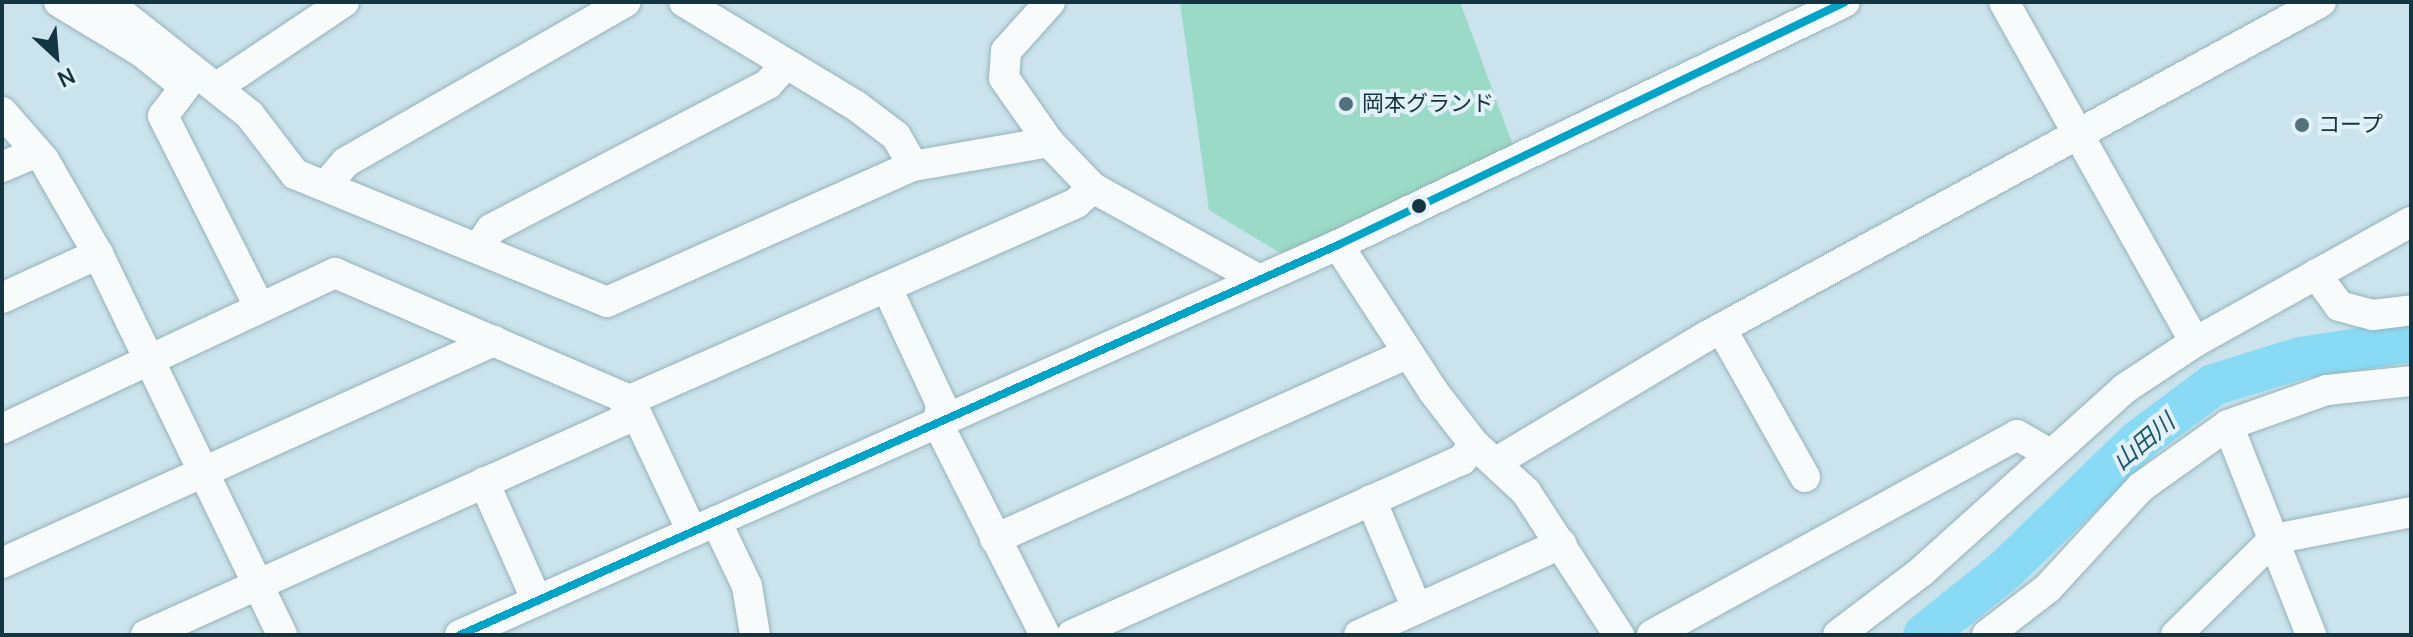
<!DOCTYPE html>
<html>
<head>
<meta charset="utf-8">
<style>
  body { margin:0 }
  #map { position:relative; width:2413px; height:637px; overflow:hidden; background:#cae3ec; font-family:Manrope,"Noto Sans JP",sans-serif }
  div>[style] { position:absolute }
  .green>* { inset:0; background:#9adac6 }
  .river>* { height:42px; margin:-21px; padding:0 21px; transform-origin:21px; border-radius:21px; background:#89dbf5 }
  .roads { filter:drop-shadow(0 0 2px #96b2ba) drop-shadow(0 0 2px #96b2ba) }
  .minor>* { height:30px; margin:-15px; padding:0 15px; transform-origin:15px; border-radius:15px; background:#f7fbfc }
  .bus-1>* { height:8px; margin:-4px; padding:0 4px; transform-origin:4px; border-radius:4px; background:#01a3c7 }
  .dots>* { width:22px; height:22px; translate:-50% -50%; box-sizing:border-box; border:4px solid #e2f1f7; border-radius:50% }
  span { translate:-50% -50%; white-space:nowrap; text-align:center; line-height:1.15; -webkit-text-stroke:8px #e2f1f7; paint-order:stroke }
  .poi-label { font-size:22px; color:#123541 }
  .left { translate:0 -50%; text-align:left }
  .water-label { font-size:24px; color:#1a5668; font-style:italic }
  .frame { position:absolute; inset:0; border:4px solid #123541; pointer-events:none }
  .north { position:absolute; left:16px; top:16px; width:80px; height:80px; -webkit-text-stroke:6px #e2f1f7; paint-order:stroke; rotate:154deg; font-size:22px; font-weight:700; line-height:32px; text-align:center; color:#123541 }
  .north::after { content:''; display:block; margin:auto; width:28px; height:36px; background:#123541; clip-path:polygon(50% 0,100% 100%,50% 72%,0 100%) }
</style>
</head>
<body>
<div id="map">
  <div class="green">
    <i style="clip-path:polygon(1180px 2px,1460px 2px,1514px 148px,1282px 254px,1209px 210px)"></i>
  </div>
  <div class="river">
    <i style="left:1924px;top:635px;width:102px;rotate:-38.7deg"></i>
    <i style="left:2004px;top:571px;width:187px;rotate:-44.1deg"></i>
    <i style="left:2138px;top:441px;width:94px;rotate:-36.7deg"></i>
    <i style="left:2213px;top:385px;width:91px;rotate:-17.2deg"></i>
    <i style="left:2300px;top:358px;width:112px;rotate:-8.7deg"></i>
  </div>
  <div class="roads">
    <div class="minor">
      <i style="left:59px;top:2px;width:97px;rotate:31.1deg"></i>
      <i style="left:142px;top:52px;width:55px;rotate:39.1deg"></i>
      <i style="left:185px;top:87px;width:36px;rotate:127deg"></i>
      <i style="left:163px;top:116px;width:215px;rotate:63.2deg"></i>
      <i style="left:107px;top:2px;width:181px;rotate:38.3deg"></i>
      <i style="left:249px;top:114px;width:76px;rotate:52.5deg"></i>
      <i style="left:295px;top:174px;width:337px;rotate:22.3deg"></i>
      <i style="left:607px;top:302px;width:335px;rotate:-24deg"></i>
      <i style="left:913px;top:166px;width:138px;rotate:-10deg"></i>
      <i style="left:684px;top:2px;width:200px;rotate:31.1deg"></i>
      <i style="left:855px;top:105px;width:51px;rotate:37.1deg"></i>
      <i style="left:896px;top:136px;width:34px;rotate:60deg"></i>
      <i style="left:1050px;top:2px;width:66px;rotate:131.9deg"></i>
      <i style="left:1006px;top:51px;width:27px;rotate:94deg"></i>
      <i style="left:1004px;top:78px;width:78px;rotate:54.9deg"></i>
      <i style="left:1049px;top:142px;width:64px;rotate:46.3deg"></i>
      <i style="left:1093px;top:188px;width:188px;rotate:28.9deg"></i>
      <i style="left:2004px;top:2px;width:390px;rotate:60.7deg"></i>
      <i style="left:217px;top:87px;width:153px;rotate:-33.8deg"></i>
      <i style="left:2px;top:112px;width:64px;rotate:48.8deg"></i>
      <i style="left:44px;top:160px;width:108px;rotate:60.1deg"></i>
      <i style="left:98px;top:254px;width:423px;rotate:64.2deg"></i>
      <i style="left:2px;top:167px;width:38px;rotate:-23deg"></i>
      <i style="left:326px;top:185px;width:30px;rotate:-49deg"></i>
      <i style="left:346px;top:162px;width:322px;rotate:-29.8deg"></i>
      <i style="left:1338px;top:245px;width:174px;rotate:56.9deg"></i>
      <i style="left:1433px;top:391px;width:67px;rotate:52.3deg"></i>
      <i style="left:1474px;top:444px;width:71px;rotate:42.7deg"></i>
      <i style="left:1526px;top:492px;width:171px;rotate:57deg"></i>
      <i style="left:479px;top:247px;width:22px;rotate:-56deg"></i>
      <i style="left:491px;top:229px;width:313px;rotate:-27.6deg"></i>
      <i style="left:768px;top:84px;width:27px;rotate:-48deg"></i>
      <i style="left:2316px;top:274px;width:39px;rotate:54deg"></i>
      <i style="left:2339px;top:306px;width:35px;rotate:15deg"></i>
      <i style="left:2373px;top:315px;width:38px;rotate:-7deg"></i>
      <i style="left:887px;top:288px;width:128px;rotate:65deg"></i>
      <i style="left:941px;top:404px;width:20px;rotate:99deg"></i>
      <i style="left:938px;top:424px;width:237px;rotate:63.1deg"></i>
      <i style="left:2px;top:298px;width:106px;rotate:-24.6deg"></i>
      <i style="left:1721px;top:328px;width:171px;rotate:60.6deg"></i>
      <i style="left:2228px;top:425px;width:226px;rotate:68.4deg"></i>
      <i style="left:2px;top:429px;width:368px;rotate:-25.1deg"></i>
      <i style="left:335px;top:273px;width:321px;rotate:23.3deg"></i>
      <i style="left:630px;top:400px;width:146px;rotate:64.8deg"></i>
      <i style="left:1498px;top:461px;width:244px;rotate:-30.9deg"></i>
      <i style="left:1707px;top:336px;width:699px;rotate:-28.55deg"></i>
      <i style="left:484px;top:482px;width:130px;rotate:66deg"></i>
      <i style="left:1371px;top:500px;width:118px;rotate:67.1deg"></i>
      <i style="left:716px;top:521px;width:72px;rotate:64.5deg"></i>
      <i style="left:747px;top:586px;width:50px;rotate:80.7deg"></i>
      <i style="left:995px;top:539px;width:453px;rotate:-24.2deg"></i>
      <i style="left:2px;top:563px;width:540px;rotate:-24.29deg"></i>
      <i style="left:146px;top:635px;width:522px;rotate:-24.21deg"></i>
      <i style="left:622px;top:421px;width:22px;rotate:-69deg"></i>
      <i style="left:630px;top:400px;width:488px;rotate:-23.8deg"></i>
      <i style="left:1076px;top:203px;width:23px;rotate:-41deg"></i>
      <i style="left:460px;top:635px;width:961px;rotate:-23.95deg"></i>
      <i style="left:1338px;top:245px;width:562px;rotate:-25.61deg"></i>
      <i style="left:1072px;top:635px;width:427px;rotate:-24.2deg"></i>
      <i style="left:1462px;top:460px;width:20px;rotate:-53deg"></i>
      <i style="left:1359px;top:635px;width:222px;rotate:-24.3deg"></i>
      <i style="left:1652px;top:635px;width:416px;rotate:-28.7deg"></i>
      <i style="left:2017px;top:435px;width:38px;rotate:30deg"></i>
      <i style="left:1838px;top:635px;width:104px;rotate:-37.2deg"></i>
      <i style="left:1921px;top:572px;width:273px;rotate:-42deg"></i>
      <i style="left:2124px;top:389px;width:85px;rotate:-33.5deg"></i>
      <i style="left:2195px;top:342px;width:247px;rotate:-29.1deg"></i>
      <i style="left:1987px;top:635px;width:77px;rotate:-37.6deg"></i>
      <i style="left:2048px;top:588px;width:137px;rotate:-47.4deg"></i>
      <i style="left:2141px;top:487px;width:107px;rotate:-35.5deg"></i>
      <i style="left:2228px;top:425px;width:105px;rotate:-19.5deg"></i>
      <i style="left:2327px;top:390px;width:84px;rotate:-6.1deg"></i>
      <i style="left:2176px;top:635px;width:137px;rotate:-44.4deg"></i>
      <i style="left:2274px;top:539px;width:140px;rotate:-11.1deg"></i>
    </div>
  </div>
  <div class="bus-1">
    <i style="left:460px;top:635px;width:961px;rotate:-23.95deg"></i>
    <i style="left:1338px;top:245px;width:562px;rotate:-25.61deg"></i>
  </div>
  <div class="dots">
    <i style="left:1346px;top:104px;background:#52727d"></i>
    <i style="left:2302px;top:125px;background:#52727d"></i>
    <i style="left:1419px;top:206px;background:#123541"></i>
  </div>
  <div class="poi-label">
    <span class="left" style="left:1362px;top:104px">岡本グランド</span>
    <span class="left" style="left:2318px;top:125px">コープ</span>
  </div>
  <div class="water-label">
    <span style="left:2143px;top:441px;rotate:-40deg">山田川</span>
  </div>
  <div class="frame"></div>
  <div class="north">N</div>
</div>
</body>
</html>
